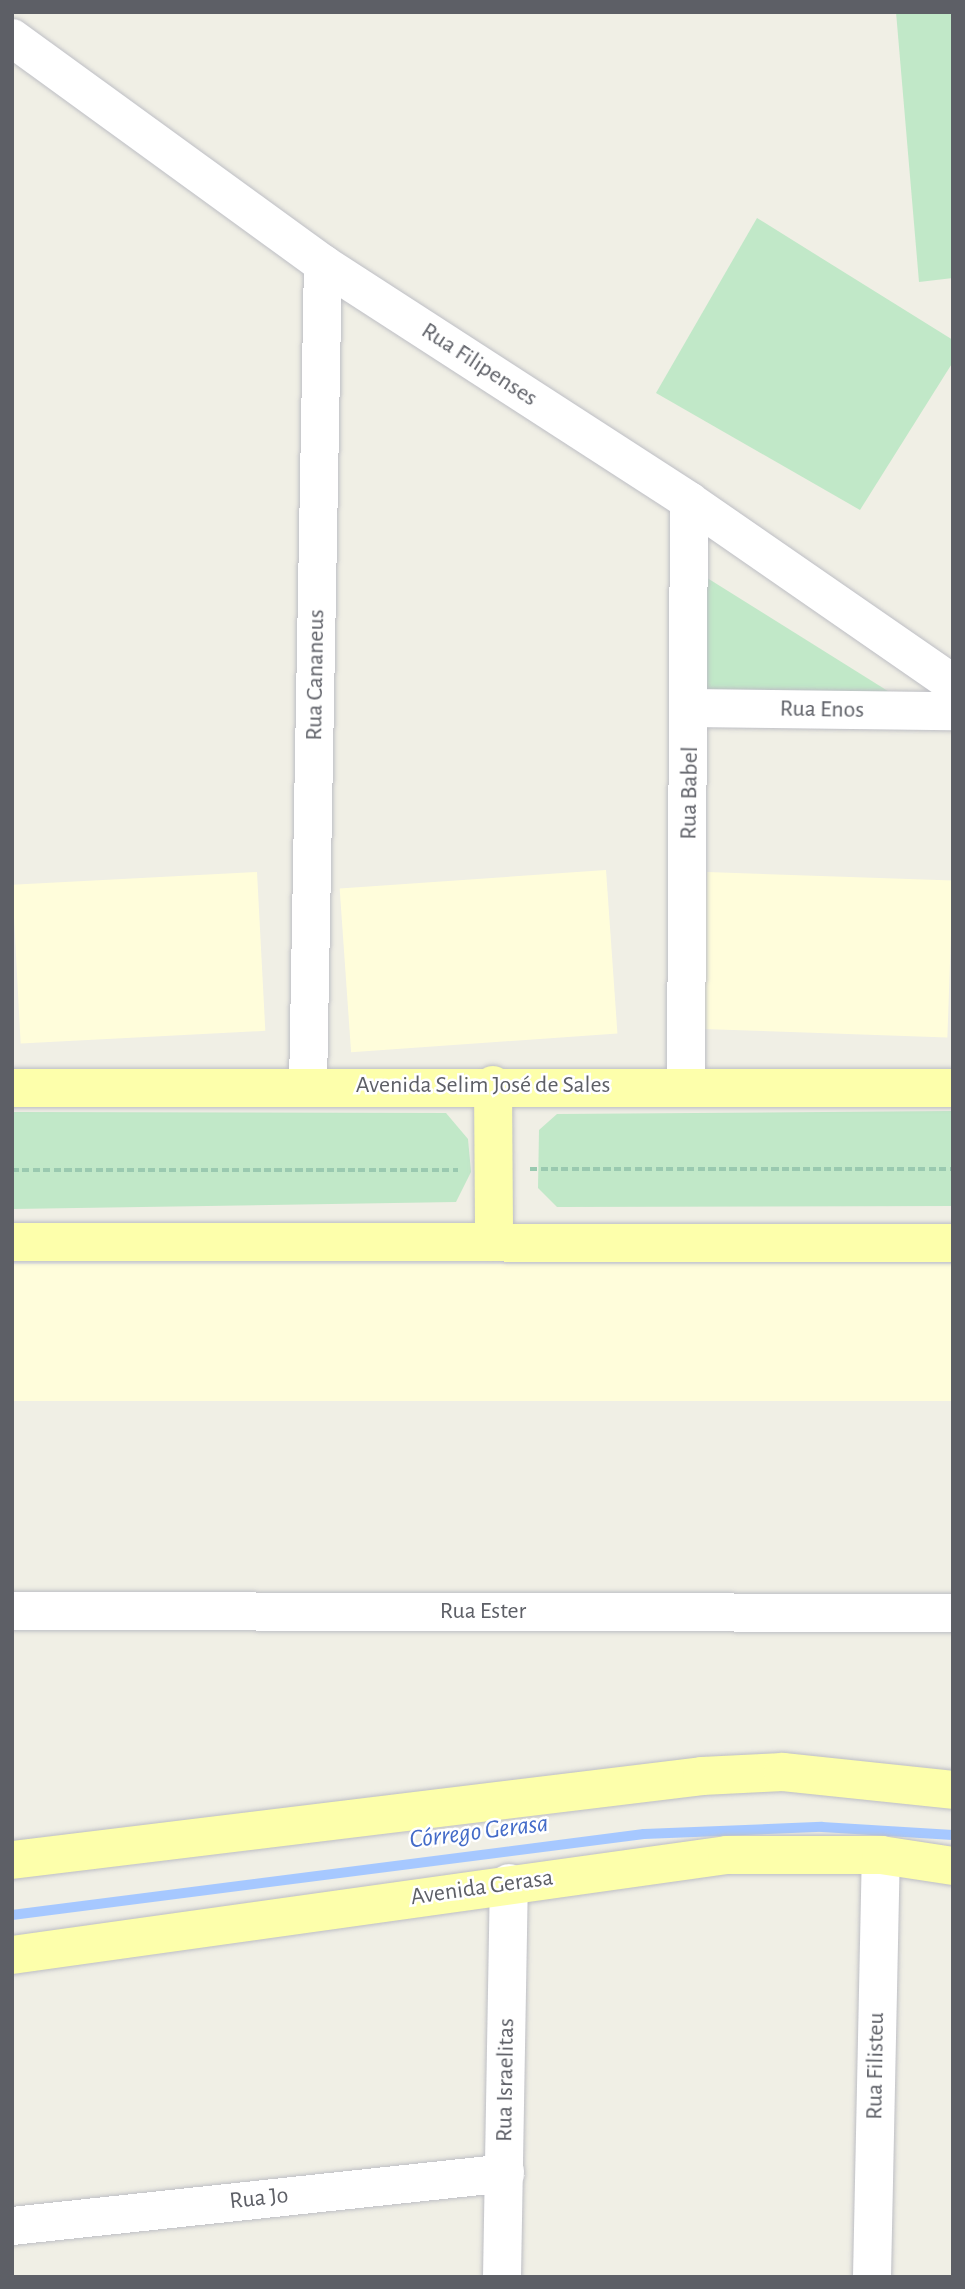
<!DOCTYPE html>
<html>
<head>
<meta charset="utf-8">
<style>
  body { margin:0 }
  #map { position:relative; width:965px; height:2289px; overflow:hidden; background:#f0efe5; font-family:"Alegreya Sans",sans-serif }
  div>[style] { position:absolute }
  .commercial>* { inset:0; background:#fffddb; transform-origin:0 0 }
  .green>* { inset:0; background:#c1e8c8 }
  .stream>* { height:10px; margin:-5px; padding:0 5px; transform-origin:5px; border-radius:5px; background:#a6c8ff }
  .path>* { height:4.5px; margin-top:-2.25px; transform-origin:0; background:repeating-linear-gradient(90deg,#9ac9b0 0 7px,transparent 0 10.5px) }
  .roads { filter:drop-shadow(0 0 2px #bdbec4) drop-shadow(0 0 2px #bdbec4) }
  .minor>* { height:38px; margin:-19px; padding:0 19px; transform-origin:19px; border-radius:19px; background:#fff }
  .major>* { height:38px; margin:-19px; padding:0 19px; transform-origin:19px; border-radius:19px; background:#fdffab }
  span { translate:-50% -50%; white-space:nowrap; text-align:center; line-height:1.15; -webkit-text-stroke:5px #fff; paint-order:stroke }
  .street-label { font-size:24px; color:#5d5f66 }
  .water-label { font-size:26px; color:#436bc8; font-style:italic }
  .frame { position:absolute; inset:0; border:14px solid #5d5f66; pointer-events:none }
</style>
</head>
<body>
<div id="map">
  <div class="commercial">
    <i style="left:606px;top:870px;width:164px;height:267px;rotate:86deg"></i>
    <i style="left:257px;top:872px;width:159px;height:245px;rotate:87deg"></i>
    <i style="left:707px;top:872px;width:246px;height:157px;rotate:2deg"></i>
    <i style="left:12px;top:1264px;width:941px;height:137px"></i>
  </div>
  <div class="green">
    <i style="clip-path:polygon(896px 12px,953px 12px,953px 278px,919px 282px)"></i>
    <i style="clip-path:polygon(757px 218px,953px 340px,953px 362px,860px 510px,656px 393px)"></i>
    <i style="clip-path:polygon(672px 556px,915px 708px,674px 697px)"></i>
    <i style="clip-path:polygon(953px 1111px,953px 1206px,557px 1207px,538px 1188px,539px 1130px,557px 1114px)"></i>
    <i style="clip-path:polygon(12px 1112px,446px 1113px,468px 1139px,471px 1172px,456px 1202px,12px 1209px)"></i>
  </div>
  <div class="stream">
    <i style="left:12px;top:1915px;width:637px;rotate:-7.3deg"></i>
    <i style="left:644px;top:1834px;width:178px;rotate:-2.3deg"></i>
    <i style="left:822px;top:1827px;width:131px;rotate:3.5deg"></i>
  </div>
  <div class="path">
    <i style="left:530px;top:1169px;width:423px"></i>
    <i style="left:12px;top:1170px;width:446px"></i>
  </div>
  <div class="roads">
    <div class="minor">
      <i style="left:12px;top:38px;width:384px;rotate:36deg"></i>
      <i style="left:323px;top:264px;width:436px;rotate:32.9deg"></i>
      <i style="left:689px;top:501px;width:321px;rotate:34.7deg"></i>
      <i style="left:691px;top:708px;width:262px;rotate:0.7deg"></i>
      <i style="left:686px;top:1085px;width:584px;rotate:-89.71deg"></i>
      <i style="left:308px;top:1087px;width:823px;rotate:-88.96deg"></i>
      <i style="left:12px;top:1611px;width:941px;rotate:0.12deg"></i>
      <i style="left:12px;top:2226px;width:496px;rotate:-6.1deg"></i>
      <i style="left:502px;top:2277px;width:394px;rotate:-89deg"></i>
      <i style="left:872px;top:2277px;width:422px;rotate:-88.8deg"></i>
    </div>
    <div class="major">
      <i style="left:493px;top:1085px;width:157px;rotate:89.6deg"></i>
      <i style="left:12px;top:1088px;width:941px"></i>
      <i style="left:12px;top:1242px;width:941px;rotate:0.06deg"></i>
      <i style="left:12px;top:1860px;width:695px;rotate:-6.94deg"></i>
      <i style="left:702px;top:1776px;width:81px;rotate:-2.8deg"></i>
      <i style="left:783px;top:1772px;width:171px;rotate:6deg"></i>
      <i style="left:12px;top:1955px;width:722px;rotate:-7.96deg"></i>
      <i style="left:727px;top:1855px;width:154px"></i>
      <i style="left:881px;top:1855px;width:73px;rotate:8.7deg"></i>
    </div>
  </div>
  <div class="street-label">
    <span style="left:479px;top:365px;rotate:33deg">Rua Filipenses</span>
    <span style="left:316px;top:675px;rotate:-89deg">Rua Cananeus</span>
    <span style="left:822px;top:710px;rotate:1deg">Rua Enos</span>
    <span style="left:690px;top:793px;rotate:-89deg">Rua Babel</span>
    <span style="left:483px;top:1086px">Avenida Selim José de Sales</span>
    <span style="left:483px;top:1612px">Rua Ester</span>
    <span style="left:482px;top:1888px;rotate:-8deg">Avenida Gerasa</span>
    <span style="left:876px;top:2066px;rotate:-89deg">Rua Filisteu</span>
    <span style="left:506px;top:2080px;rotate:-89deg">Rua Israelitas</span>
    <span style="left:259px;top:2199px;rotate:-6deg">Rua Jo</span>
  </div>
  <div class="water-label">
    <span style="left:479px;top:1832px;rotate:-7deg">Córrego Gerasa</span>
  </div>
  <div class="frame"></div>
</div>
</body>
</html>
